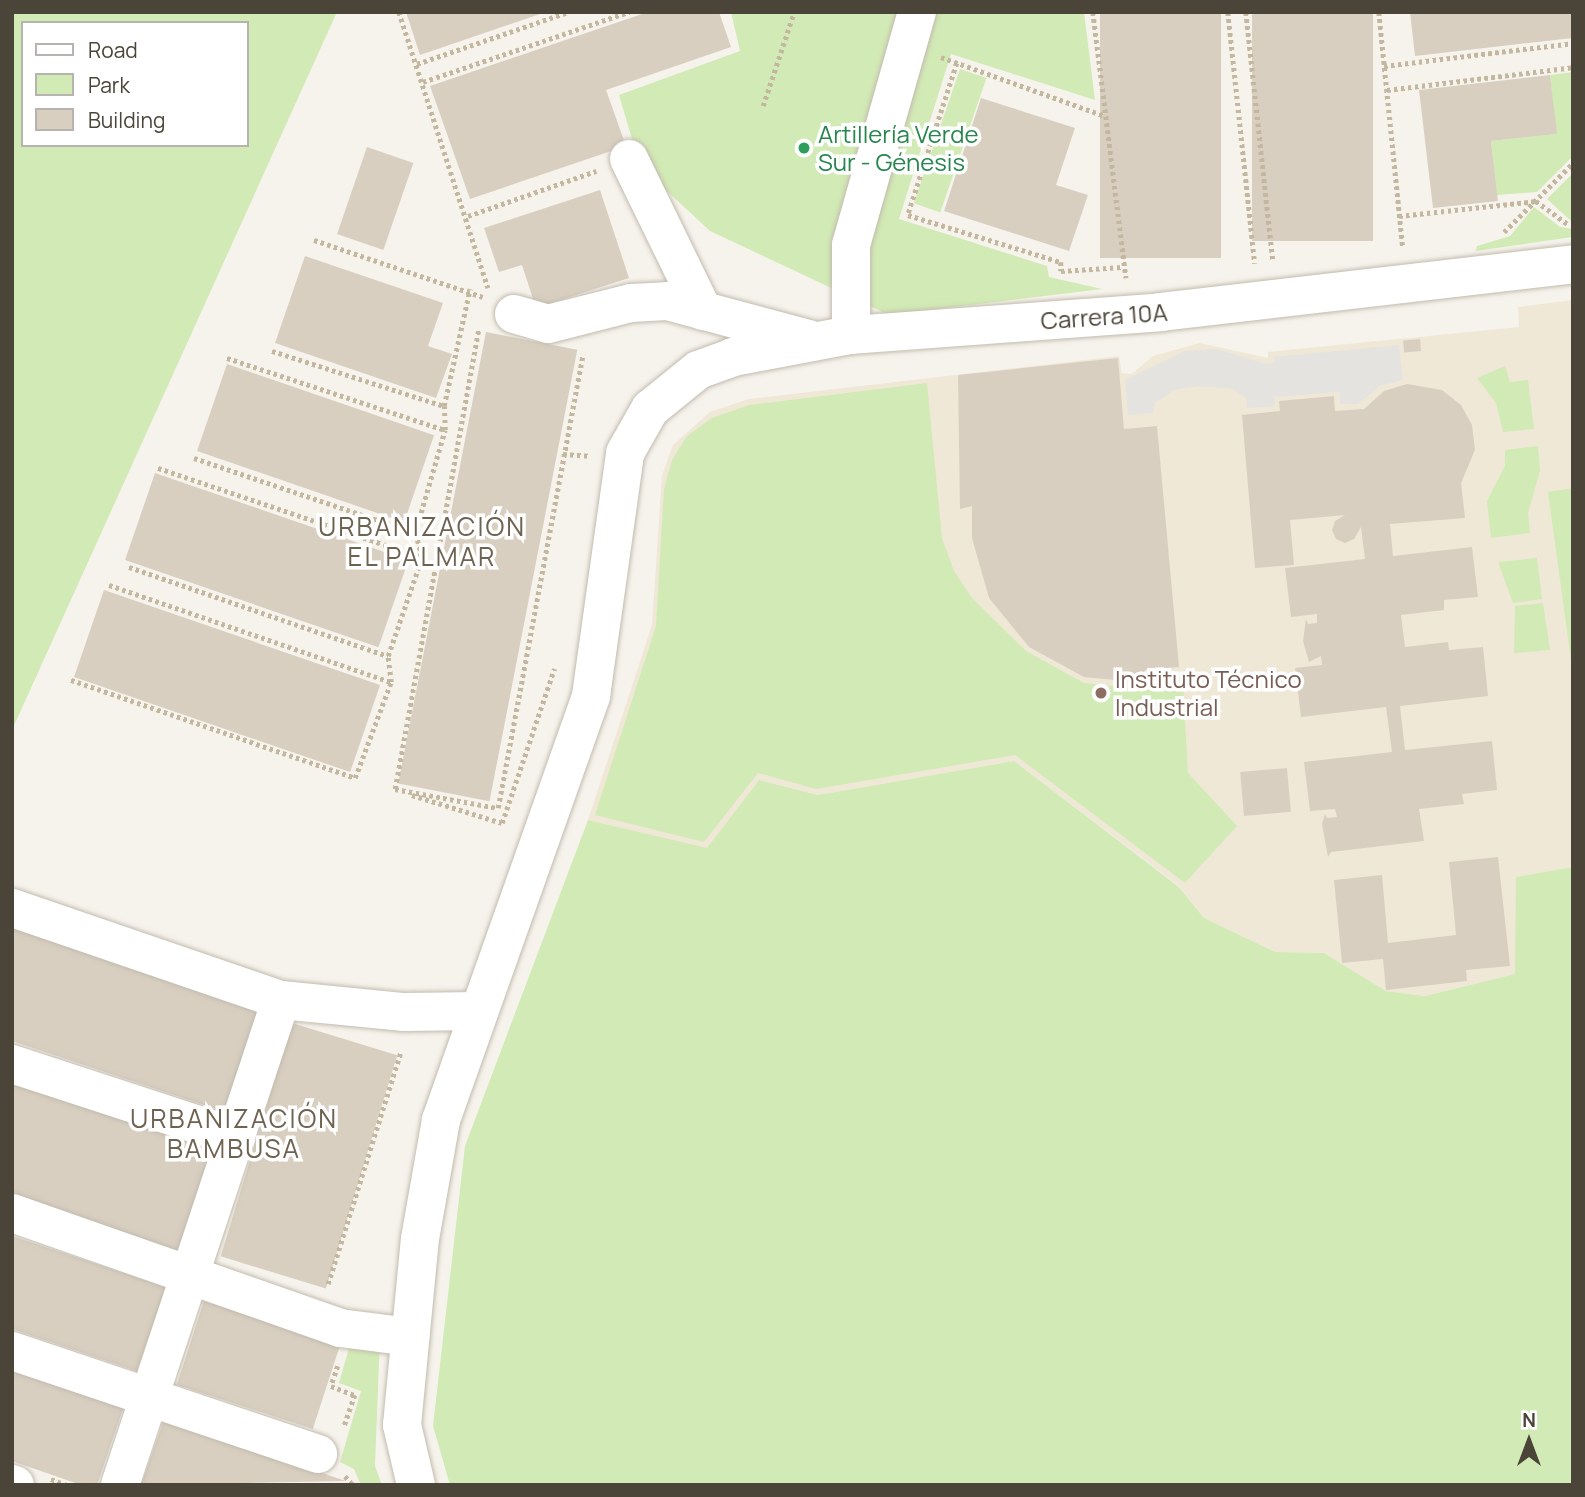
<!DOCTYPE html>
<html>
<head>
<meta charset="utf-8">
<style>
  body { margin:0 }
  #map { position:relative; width:1585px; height:1497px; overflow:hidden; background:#f6f3ec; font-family:Manrope,sans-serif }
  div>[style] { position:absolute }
  .education>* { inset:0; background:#efe8d6 }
  .green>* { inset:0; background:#d2eab5; transform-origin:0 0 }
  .parking>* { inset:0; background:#e5e3e0 }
  .building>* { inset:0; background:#d8cfc1; transform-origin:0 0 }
  .path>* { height:4.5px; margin-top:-2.25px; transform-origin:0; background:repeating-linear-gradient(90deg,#c4b79f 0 3.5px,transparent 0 7px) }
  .roads { filter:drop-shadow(0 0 2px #c2bbae) drop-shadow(0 0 2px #c2bbae) }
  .minor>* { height:38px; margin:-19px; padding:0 19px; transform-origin:19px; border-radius:19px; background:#fff }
  .dots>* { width:19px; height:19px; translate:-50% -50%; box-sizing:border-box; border:4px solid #fff; border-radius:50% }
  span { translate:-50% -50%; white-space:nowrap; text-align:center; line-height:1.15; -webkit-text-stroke:7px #fff; paint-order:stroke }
  .leisure-label { font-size:24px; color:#27864d }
  .left { translate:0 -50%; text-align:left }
  .street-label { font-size:24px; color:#4b4439 }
  .education-label { font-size:24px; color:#785e54 }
  .neighbourhood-label { font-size:26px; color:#6e6250; letter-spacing:2px }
  .frame { position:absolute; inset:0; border:14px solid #4b4439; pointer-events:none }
  .legend { position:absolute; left:21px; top:21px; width:228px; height:126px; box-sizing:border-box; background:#fff; border:2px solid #b7b4b0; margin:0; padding:9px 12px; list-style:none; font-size:21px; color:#4b4439 }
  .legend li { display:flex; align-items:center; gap:14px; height:35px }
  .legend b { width:35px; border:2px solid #b7b4b0 }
  .north { position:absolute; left:1494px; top:1406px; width:70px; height:70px; -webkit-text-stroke:5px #fff; paint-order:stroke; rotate:0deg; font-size:19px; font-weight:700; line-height:28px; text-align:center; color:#4b4439 }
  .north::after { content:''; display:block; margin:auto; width:24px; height:32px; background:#4b4439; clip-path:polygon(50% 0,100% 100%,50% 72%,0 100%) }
</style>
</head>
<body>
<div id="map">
  <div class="education">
    <i style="clip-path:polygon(1573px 300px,1573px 867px,1516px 877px,1516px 974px,1425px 996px,1386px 991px,1324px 953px,1275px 952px,1204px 918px,1179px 886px,1014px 761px,818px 795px,759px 780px,707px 849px,588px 820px,652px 625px,662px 475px,673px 445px,710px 412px,749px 399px,1119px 356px,1122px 373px,1132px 374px,1153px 356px,1200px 343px,1268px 358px,1268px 352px,1519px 327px,1518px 307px)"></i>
  </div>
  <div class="green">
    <i style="clip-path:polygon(evenodd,12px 12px,337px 12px,12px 730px,12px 12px,23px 23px,247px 23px,247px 145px,23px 145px,23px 23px)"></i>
    <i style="clip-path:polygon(731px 12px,1084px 12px,1095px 100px,951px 54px,899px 219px,1047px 266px,1049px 277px,1102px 289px,889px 315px,710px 231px,640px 166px,619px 95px,740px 51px)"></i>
    <i style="left:960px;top:69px;width:28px;height:142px;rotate:19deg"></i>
    <i style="clip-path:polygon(1573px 72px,1573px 156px,1537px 192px,1497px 195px,1491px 141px,1556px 134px,1550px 75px)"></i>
    <i style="clip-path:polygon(1573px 173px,1573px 221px,1571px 221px,1547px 199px)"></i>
    <i style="clip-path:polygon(1534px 207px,1560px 227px,1573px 229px,1573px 237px,1476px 251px,1477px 246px,1510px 236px)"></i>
    <i style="clip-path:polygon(1505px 366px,1510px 382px,1528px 380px,1534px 429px,1503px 432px,1496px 403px,1477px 378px)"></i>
    <i style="clip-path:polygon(927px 383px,942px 538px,954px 571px,972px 598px,1026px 651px,1084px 683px,1148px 690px,1183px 684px,1188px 773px,1237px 826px,1185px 883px,1015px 755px,816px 789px,758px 773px,704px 842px,595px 815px,656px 626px,664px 489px,672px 460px,687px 436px,712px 418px,749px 405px)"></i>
    <i style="clip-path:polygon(1538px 446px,1540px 471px,1528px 513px,1530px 533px,1491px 538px,1487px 501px,1505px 466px,1505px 450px)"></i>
    <i style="clip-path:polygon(1573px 488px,1573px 660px,1571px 660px,1548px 492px)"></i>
    <i style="clip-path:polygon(1537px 558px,1542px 599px,1513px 603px,1498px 562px)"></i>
    <i style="clip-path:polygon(1543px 603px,1550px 650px,1514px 653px,1515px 606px)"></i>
    <i style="clip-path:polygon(1014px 761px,1179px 887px,1204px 918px,1275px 952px,1324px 953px,1386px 991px,1425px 996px,1515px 974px,1516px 877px,1573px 867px,1573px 1485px,450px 1485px,433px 1426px,465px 1146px,588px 820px,707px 848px,759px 780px,818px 795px)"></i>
    <i style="clip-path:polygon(353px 1334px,380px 1337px,375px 1466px,382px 1485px,361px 1485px,354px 1469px,340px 1462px,361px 1391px,339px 1383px)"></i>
  </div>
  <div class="parking">
    <i style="clip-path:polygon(1399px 345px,1403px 380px,1380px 386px,1358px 404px,1340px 404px,1340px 392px,1275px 397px,1274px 406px,1247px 408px,1246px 398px,1233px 389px,1198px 386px,1174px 390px,1155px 403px,1153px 413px,1128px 415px,1125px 380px,1185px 351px,1217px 349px,1266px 364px,1274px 363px,1274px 357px)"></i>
  </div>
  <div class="building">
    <i style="clip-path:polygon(406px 12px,543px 12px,543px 13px,420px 55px)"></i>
    <i style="clip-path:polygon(648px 12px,719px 12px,731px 47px,606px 90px,626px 146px,470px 199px,430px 86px)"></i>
    <i style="left:1100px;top:12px;width:121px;height:246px"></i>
    <i style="left:1252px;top:12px;width:121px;height:229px"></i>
    <i style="clip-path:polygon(1410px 12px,1573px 12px,1573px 38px,1415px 56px)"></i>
    <i style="clip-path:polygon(1550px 75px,1557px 134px,1491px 141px,1498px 201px,1433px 208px,1419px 90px)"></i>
    <i style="clip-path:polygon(981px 98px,1075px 128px,1056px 185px,1088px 195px,1069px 251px,944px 211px)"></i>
    <i style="left:367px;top:147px;width:49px;height:92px;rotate:19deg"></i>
    <i style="clip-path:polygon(600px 190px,629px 278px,536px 308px,522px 265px,499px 272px,484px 228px)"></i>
    <i style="clip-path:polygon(305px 256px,443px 303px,428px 346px,452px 354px,436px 398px,275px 343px)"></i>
    <i style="left:486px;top:332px;width:93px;height:460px;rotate:11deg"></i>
    <i style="left:1420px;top:339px;width:12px;height:17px;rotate:85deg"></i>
    <i style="clip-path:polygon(1118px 358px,1124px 429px,1157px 426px,1179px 667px,1145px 670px,1147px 683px,1084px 677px,1029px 647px,989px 598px,972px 538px,972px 506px,960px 509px,958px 375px)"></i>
    <i style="left:227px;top:364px;width:219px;height:92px;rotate:19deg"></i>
    <i style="clip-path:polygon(1407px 384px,1442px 390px,1461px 405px,1472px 425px,1475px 450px,1461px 483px,1465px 518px,1390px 524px,1393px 556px,1472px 547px,1478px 597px,1444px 600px,1444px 610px,1401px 615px,1405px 647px,1448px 642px,1449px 650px,1483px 647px,1488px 696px,1400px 706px,1405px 750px,1492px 741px,1497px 790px,1462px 794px,1464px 804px,1419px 809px,1424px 841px,1331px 852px,1328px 857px,1322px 824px,1325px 814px,1327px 818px,1337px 817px,1335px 809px,1310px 811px,1304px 762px,1392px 752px,1386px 707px,1301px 717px,1295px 668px,1322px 665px,1321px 656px,1309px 662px,1303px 641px,1306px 619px,1308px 624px,1317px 623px,1317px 614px,1291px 617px,1285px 568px,1365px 559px,1361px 527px,1354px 539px,1345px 543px,1336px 539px,1332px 530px,1335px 521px,1345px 515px,1290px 520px,1294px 565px,1255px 568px,1242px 415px,1280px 411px,1279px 401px,1334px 396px,1335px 411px,1364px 409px,1384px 391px)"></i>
    <i style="left:155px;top:473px;width:268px;height:92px;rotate:19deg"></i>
    <i style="left:104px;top:590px;width:292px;height:92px;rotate:19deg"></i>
    <i style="left:1287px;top:768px;width:44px;height:47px;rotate:85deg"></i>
    <i style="clip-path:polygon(1498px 857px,1510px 966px,1466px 970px,1467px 981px,1386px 990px,1383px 959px,1342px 963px,1334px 880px,1382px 875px,1388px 943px,1456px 935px,1449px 862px)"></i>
    <i style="clip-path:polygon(12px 925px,260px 1009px,225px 1112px,12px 1041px)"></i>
    <i style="left:292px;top:1023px;width:110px;height:244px;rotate:17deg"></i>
    <i style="clip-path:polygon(12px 1079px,213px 1147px,178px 1251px,12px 1195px)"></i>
    <i style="clip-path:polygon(12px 1236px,166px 1287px,137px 1371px,12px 1329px)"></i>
    <i style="left:204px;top:1301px;width:143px;height:88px;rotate:18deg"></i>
    <i style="clip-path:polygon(12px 1368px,124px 1406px,97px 1485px,81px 1485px,12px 1461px)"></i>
    <i style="clip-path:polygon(164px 1420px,301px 1466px,346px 1481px,141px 1485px)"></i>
  </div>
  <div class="path">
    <i style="left:399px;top:12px;width:290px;rotate:72.1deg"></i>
    <i style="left:1093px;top:12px;width:268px;rotate:82.9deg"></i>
    <i style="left:1228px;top:12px;width:253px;rotate:83.9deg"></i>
    <i style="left:1246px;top:12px;width:250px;rotate:83.8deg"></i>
    <i style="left:1379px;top:12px;width:237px;rotate:84.2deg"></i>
    <i style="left:941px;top:57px;width:174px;rotate:19.8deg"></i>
    <i style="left:957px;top:63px;width:160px;rotate:107.9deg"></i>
    <i style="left:908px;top:215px;width:160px;rotate:17.1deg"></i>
    <i style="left:1061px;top:262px;width:9px;rotate:90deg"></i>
    <i style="left:1061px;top:271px;width:61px;rotate:-3.8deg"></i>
    <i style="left:417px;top:64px;width:160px;rotate:-19deg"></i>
    <i style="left:1384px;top:66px;width:190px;rotate:-6.9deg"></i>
    <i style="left:423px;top:82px;width:218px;rotate:-18.8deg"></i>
    <i style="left:1387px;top:90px;width:187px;rotate:-7deg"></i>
    <i style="left:763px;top:106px;width:99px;rotate:-71.7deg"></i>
    <i style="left:468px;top:216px;width:136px;rotate:-19.4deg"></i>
    <i style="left:1399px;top:216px;width:138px;rotate:-6.2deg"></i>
    <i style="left:1536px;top:201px;width:39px;rotate:36deg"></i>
    <i style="left:1504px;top:232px;width:98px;rotate:-45deg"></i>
    <i style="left:314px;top:240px;width:178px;rotate:18.6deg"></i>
    <i style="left:272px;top:351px;width:181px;rotate:17.7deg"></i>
    <i style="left:227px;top:358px;width:230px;rotate:18.3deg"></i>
    <i style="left:563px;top:454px;width:26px;rotate:4deg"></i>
    <i style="left:194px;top:458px;width:233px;rotate:18.7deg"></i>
    <i style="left:158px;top:468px;width:278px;rotate:18.7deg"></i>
    <i style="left:129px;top:567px;width:274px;rotate:19deg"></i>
    <i style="left:109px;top:585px;width:298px;rotate:19deg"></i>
    <i style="left:71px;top:680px;width:300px;rotate:19deg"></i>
    <i style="left:355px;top:778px;width:103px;rotate:-69.4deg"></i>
    <i style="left:391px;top:682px;width:26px;rotate:-97deg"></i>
    <i style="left:388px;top:656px;width:105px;rotate:-71deg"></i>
    <i style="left:422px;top:557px;width:25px;rotate:-106deg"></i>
    <i style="left:415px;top:533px;width:107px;rotate:-73.8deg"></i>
    <i style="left:445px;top:430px;width:24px;rotate:-92deg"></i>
    <i style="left:444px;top:406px;width:120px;rotate:-77.5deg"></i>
    <i style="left:395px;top:789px;width:468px;rotate:-79.7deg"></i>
    <i style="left:395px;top:789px;width:105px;rotate:10.5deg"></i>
    <i style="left:498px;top:808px;width:462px;rotate:-79.4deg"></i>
    <i style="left:412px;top:795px;width:94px;rotate:17.3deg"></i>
    <i style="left:502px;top:823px;width:163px;rotate:-71.3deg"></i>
    <i style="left:328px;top:1284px;width:244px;rotate:-72.6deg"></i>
    <i style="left:338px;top:1366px;width:21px;rotate:109deg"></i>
    <i style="left:331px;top:1386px;width:26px;rotate:21deg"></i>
    <i style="left:355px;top:1395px;width:34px;rotate:109deg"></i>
    <i style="left:345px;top:1476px;width:12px;rotate:48deg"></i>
    <i style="left:51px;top:1479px;width:17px;rotate:21deg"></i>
  </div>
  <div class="roads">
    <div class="minor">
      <i style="left:629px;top:159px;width:169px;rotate:64deg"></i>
      <i style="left:514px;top:314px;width:35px;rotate:16deg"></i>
      <i style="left:548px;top:324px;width:86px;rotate:-14.2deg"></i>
      <i style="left:631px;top:303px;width:36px;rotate:-3deg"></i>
      <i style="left:667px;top:301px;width:147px;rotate:15deg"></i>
      <i style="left:851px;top:335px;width:90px;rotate:-90deg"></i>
      <i style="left:851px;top:245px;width:242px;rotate:-74.2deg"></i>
      <i style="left:12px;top:908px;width:284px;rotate:18.9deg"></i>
      <i style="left:281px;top:1000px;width:124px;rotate:5.6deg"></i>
      <i style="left:404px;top:1012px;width:75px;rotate:-0.8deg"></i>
      <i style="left:12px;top:1064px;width:236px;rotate:18.1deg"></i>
      <i style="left:12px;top:1213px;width:348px;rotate:19.3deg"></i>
      <i style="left:340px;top:1328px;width:71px;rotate:7.3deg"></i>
      <i style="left:12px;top:1351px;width:323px;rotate:18.6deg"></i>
      <i style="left:12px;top:1484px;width:3px;rotate:18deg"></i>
      <i style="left:120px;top:1485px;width:511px;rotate:-71.64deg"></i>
      <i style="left:416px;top:1485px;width:62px;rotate:-103.1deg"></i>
      <i style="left:402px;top:1425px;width:187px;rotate:-84.5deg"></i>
      <i style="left:420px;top:1239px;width:121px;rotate:-80deg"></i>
      <i style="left:441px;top:1120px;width:450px;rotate:-70.5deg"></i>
      <i style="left:591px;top:696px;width:245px;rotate:-82deg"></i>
      <i style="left:625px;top:453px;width:51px;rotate:-60.4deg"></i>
      <i style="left:650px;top:409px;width:62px;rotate:-39.1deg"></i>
      <i style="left:698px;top:370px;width:37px;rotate:-20deg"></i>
      <i style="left:733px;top:357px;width:120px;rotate:-10.6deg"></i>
      <i style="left:851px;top:335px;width:311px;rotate:-4.2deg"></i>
      <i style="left:1161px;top:312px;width:415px;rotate:-6.6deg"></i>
    </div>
  </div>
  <div class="dots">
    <i style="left:804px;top:148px;background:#2e9e5b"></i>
    <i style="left:1101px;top:693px;background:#8d6e63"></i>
  </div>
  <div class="leisure-label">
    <span class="left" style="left:818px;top:148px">Artillería Verde<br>Sur - Génesis</span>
  </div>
  <div class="street-label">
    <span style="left:1104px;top:316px;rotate:-4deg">Carrera 10A</span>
  </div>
  <div class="education-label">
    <span class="left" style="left:1115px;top:693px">Instituto Técnico<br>Industrial</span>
  </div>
  <div class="neighbourhood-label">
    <span style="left:422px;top:542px">URBANIZACIÓN<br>EL PALMAR</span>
    <span style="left:234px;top:1134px">URBANIZACIÓN<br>BAMBUSA</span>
  </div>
  <div class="frame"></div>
  <ul class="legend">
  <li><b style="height:9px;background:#fff"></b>Road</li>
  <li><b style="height:19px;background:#d2eab5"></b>Park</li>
  <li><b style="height:19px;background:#d8cfc1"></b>Building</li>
  </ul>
  <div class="north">N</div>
</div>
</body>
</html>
